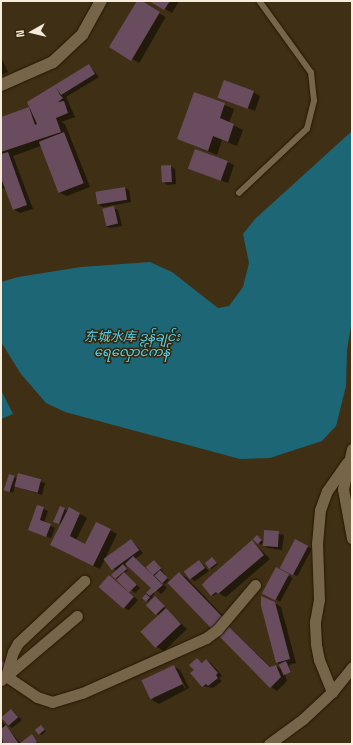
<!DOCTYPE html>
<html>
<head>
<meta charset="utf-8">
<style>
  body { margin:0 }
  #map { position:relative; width:353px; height:745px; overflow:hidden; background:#3f2f14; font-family:"Space Grotesk","Noto Sans SC","Noto Sans Myanmar",sans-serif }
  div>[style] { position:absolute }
  .water>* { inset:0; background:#1d6676 }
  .shadow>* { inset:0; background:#0007; transform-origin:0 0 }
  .building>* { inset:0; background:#694c5e; transform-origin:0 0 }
  .roads { filter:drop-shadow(0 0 1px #261700) drop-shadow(0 0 1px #261700) }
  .lane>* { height:5.5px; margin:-2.75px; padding:0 2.75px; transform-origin:2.75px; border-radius:2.75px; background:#776549 }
  .street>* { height:11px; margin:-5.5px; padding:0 5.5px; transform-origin:5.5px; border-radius:5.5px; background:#776549 }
  .secondary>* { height:12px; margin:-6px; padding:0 6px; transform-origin:6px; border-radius:6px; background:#776549 }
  span { translate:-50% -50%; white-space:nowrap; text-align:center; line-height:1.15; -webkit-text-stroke:3px #35250a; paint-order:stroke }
  .water-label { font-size:13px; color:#50d7f5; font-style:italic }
  .frame { position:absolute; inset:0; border:2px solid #f6ecdc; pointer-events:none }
  .north { position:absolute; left:12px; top:12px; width:40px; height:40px; -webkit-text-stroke:3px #35250a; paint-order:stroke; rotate:262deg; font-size:11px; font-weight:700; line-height:16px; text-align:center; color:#f6ecdc }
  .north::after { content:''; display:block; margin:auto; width:14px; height:18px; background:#f6ecdc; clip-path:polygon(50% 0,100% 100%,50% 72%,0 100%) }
</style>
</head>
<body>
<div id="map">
  <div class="water">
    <i style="clip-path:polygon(352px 131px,352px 320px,347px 350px,346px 386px,336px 426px,322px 441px,270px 458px,240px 459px,65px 412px,46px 403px,21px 374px,1px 342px,1px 282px,18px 277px,81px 267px,150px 262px,172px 272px,218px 308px,229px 306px,243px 287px,249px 263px,243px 234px,255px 219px)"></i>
    <i style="clip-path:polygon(1px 390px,13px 414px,1px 419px)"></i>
  </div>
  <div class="shadow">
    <i style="left:138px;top:1px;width:32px;height:53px;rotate:30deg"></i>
    <i style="clip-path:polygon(151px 1px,179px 1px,172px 13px)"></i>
    <i style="clip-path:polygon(1px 57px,8px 72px,1px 75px)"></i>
    <i style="clip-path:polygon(89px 65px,99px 77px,66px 97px,75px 117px,61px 122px,65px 124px,90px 187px,67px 196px,60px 193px,41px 146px,13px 156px,33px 209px,20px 213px,13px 209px,6px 188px,1px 189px,1px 118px,29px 108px,32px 110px,28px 102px)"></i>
    <i style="clip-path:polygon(253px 92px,260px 96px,255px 111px,219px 97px)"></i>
    <i style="clip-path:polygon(195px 93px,234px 109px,229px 123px,243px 130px,237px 146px,222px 140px,217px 155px,178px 139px)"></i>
    <i style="clip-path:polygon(227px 162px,234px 165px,228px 183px,189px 168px)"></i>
    <i style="clip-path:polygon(170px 166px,175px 169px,176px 184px,168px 185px,164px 183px)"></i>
    <i style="clip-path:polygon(125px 188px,129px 190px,131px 202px,103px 207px,99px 205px)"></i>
    <i style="clip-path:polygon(114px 208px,118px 210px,122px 226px,110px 228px,106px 226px)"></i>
    <i style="clip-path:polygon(19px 474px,45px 483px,42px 495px,15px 486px,13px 493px,8px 491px,14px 477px,18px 479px)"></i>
    <i style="clip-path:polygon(38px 506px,48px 511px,44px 523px,55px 528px,51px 538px,34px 532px)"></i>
    <i style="clip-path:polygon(61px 507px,68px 511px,69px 508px,87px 518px,76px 540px,85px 545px,110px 530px,117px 534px,100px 569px,58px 549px,61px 524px,55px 521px)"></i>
    <i style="clip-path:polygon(264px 531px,284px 535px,282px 550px,268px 548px,263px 546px,263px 542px,261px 545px,254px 539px,259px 537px,263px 542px)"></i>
    <i style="clip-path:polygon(131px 540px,143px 553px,135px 559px,157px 579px,148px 567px,156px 562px,169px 580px,165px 584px,161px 582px,167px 588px,161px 594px,127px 565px,125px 567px,128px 570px,124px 574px,140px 588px,135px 593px,112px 575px,116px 571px,106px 559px)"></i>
    <i style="left:295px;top:540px;width:19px;height:31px;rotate:28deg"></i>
    <i style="clip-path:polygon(252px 541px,270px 559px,226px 597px,218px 593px,212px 596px,203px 585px)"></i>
    <i style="clip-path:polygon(212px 559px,218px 564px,212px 569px,206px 564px)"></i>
    <i style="clip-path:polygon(199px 561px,209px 571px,195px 581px,191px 579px)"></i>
    <i style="left:276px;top:569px;width:19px;height:27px;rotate:28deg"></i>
    <i style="clip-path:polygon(179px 573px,186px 577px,230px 623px,169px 583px)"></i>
    <i style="clip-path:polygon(109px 576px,138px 600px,129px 610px,124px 608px)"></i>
    <i style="clip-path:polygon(151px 589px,155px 593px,148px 602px,143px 598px)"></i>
    <i style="clip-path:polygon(155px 598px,187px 629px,164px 651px,157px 647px,159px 616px,147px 605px)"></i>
    <i style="clip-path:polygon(274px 603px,281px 607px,296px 663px,289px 665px,291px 671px,285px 674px,287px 681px,277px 691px,271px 687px,230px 628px,272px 668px,276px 666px,283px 670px,277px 662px)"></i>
    <i style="clip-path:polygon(197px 659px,203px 663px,206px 660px,211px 663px,222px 676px,219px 678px,222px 681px,213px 688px,203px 686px,195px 670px)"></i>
    <i style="clip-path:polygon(evenodd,173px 666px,180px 670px,189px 688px,159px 704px,152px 700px,173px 666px,175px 671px,177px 671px,186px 688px,185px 689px,175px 671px)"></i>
    <i style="clip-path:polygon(12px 710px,22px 720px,12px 728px,8px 725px)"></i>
    <i style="clip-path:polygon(1px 720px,21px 744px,33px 737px,38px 743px,37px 744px,1px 744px)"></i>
    <i style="clip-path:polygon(41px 726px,46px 731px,42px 735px,40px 734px)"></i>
  </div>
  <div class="building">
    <i style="clip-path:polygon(137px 1px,142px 1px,160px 12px,131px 61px,109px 47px)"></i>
    <i style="clip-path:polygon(149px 1px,170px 1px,164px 10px)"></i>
    <i style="clip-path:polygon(89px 64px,95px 74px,61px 95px,56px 87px,60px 95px,63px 98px,58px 102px,64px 101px,68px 113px,56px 118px,61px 132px,1px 152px,1px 117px,29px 107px,35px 125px,37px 124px,27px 102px)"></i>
    <i style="left:224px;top:80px;width:32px;height:19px;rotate:20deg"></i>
    <i style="clip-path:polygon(194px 92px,225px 103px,220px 118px,234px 124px,228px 142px,213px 136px,208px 151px,177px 139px)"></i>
    <i style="left:64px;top:132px;width:55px;height:27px;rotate:69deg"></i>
    <i style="left:195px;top:149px;width:35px;height:21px;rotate:20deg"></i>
    <i style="clip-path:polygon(8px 152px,27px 205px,13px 210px,1px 178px,1px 154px)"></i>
    <i style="left:171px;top:165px;width:17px;height:10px;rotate:87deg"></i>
    <i style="left:125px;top:187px;width:13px;height:30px;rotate:81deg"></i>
    <i style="left:114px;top:206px;width:18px;height:12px;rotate:77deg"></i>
    <i style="left:18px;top:473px;width:24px;height:14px;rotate:15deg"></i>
    <i style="left:9px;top:474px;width:6px;height:17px;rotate:18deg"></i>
    <i style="clip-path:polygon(37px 505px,44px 507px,40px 520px,51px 524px,46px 537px,28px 530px)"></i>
    <i style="clip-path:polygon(60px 506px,65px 508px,59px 524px,53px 522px)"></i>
    <i style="clip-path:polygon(69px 507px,80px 513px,70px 536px,85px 544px,96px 522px,111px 529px,93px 566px,50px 545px)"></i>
    <i style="left:264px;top:530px;width:15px;height:16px;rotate:4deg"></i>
    <i style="left:257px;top:535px;width:7px;height:6px;rotate:45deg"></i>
    <i style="left:131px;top:539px;width:14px;height:34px;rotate:54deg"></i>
    <i style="left:295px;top:539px;width:15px;height:33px;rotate:28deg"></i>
    <i style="clip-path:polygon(252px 540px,264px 555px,218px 594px,216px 592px,211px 596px,202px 585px,206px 580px)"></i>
    <i style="clip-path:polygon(133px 556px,163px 585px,150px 596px,146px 593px,151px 588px,125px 564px)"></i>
    <i style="clip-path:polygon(212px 557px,217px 563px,209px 569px,205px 563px)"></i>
    <i style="left:154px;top:560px;width:11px;height:11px;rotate:49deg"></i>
    <i style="left:199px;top:560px;width:10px;height:19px;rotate:53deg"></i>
    <i style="clip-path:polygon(123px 564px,127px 569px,115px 579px,111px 575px)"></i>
    <i style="left:276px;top:567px;width:15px;height:30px;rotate:28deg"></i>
    <i style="left:160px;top:570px;width:11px;height:8px;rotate:45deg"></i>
    <i style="left:124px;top:572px;width:18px;height:11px;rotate:45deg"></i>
    <i style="left:179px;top:572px;width:65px;height:16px;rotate:46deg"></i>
    <i style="left:109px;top:575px;width:33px;height:16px;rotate:41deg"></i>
    <i style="clip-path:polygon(146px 594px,150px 597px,146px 602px,142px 598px)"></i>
    <i style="left:155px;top:596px;width:14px;height:13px;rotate:45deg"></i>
    <i style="clip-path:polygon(261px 596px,275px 602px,290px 659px,276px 663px,261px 606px)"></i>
    <i style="left:166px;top:608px;width:22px;height:35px;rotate:47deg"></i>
    <i style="clip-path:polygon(229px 627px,270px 667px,276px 665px,281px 677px,270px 688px,220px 637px)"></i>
    <i style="clip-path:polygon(197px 658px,202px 663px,206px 659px,218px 673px,216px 675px,218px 678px,208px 686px,206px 684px,202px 687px,190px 673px,194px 670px,189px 665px)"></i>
    <i style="clip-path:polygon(1px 660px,6px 665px,1px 669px)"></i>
    <i style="left:286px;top:661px;width:12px;height:8px;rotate:66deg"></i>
    <i style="left:174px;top:665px;width:21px;height:36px;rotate:65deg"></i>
    <i style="left:11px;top:709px;width:11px;height:13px;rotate:49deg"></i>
    <i style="clip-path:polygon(6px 725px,19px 744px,32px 734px,37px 742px,34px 744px,3px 744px,1px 729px)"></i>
    <i style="left:41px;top:725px;width:6px;height:8px;rotate:51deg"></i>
  </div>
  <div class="roads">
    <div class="lane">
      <i style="left:239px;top:193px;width:93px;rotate:-43.3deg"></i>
      <i style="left:307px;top:129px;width:29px;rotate:-76deg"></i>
      <i style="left:314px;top:101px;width:28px;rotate:-96deg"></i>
      <i style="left:311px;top:73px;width:89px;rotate:-125.8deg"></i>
    </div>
    <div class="street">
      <i style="left:352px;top:449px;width:41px;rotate:102.7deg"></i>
      <i style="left:343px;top:489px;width:50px;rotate:79.6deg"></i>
      <i style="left:77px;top:616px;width:93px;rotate:139.8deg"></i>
      <i style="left:6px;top:676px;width:25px;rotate:-74deg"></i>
      <i style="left:13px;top:652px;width:10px;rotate:-61deg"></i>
      <i style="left:18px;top:643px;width:91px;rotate:-43.2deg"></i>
      <i style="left:1px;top:680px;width:6px;rotate:-39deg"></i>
      <i style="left:6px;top:676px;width:37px;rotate:34deg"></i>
      <i style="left:37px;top:697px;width:16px;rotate:18deg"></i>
      <i style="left:52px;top:702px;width:31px;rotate:-17deg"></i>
      <i style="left:82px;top:693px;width:136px;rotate:-23.9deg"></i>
      <i style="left:206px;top:638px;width:14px;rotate:-36deg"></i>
      <i style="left:217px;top:630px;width:59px;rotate:-49.8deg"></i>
      <i style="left:332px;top:692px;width:35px;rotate:-112deg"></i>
      <i style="left:319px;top:660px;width:16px;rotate:-101deg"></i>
      <i style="left:316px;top:644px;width:22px;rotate:-93deg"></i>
      <i style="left:315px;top:622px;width:22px;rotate:-80deg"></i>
      <i style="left:319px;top:600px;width:56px;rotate:-92deg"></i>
      <i style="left:317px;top:544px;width:34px;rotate:-85deg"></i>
      <i style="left:320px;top:510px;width:20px;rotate:-70deg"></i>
      <i style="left:327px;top:491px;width:35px;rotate:-55deg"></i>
      <i style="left:269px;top:744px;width:42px;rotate:-36.3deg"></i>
      <i style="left:303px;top:719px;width:40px;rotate:-43deg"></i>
      <i style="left:332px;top:692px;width:32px;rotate:-51deg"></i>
    </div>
    <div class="secondary">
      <i style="left:1px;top:85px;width:57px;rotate:-23.9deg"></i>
      <i style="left:53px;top:62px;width:40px;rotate:-43deg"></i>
      <i style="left:82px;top:35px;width:39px;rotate:-61deg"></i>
    </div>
  </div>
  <div class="water-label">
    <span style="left:132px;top:345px">东城水库 ဒွန်ချင်း<br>ရေလှောင်ကန်</span>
  </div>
  <div class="frame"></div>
  <div class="north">N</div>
</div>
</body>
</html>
